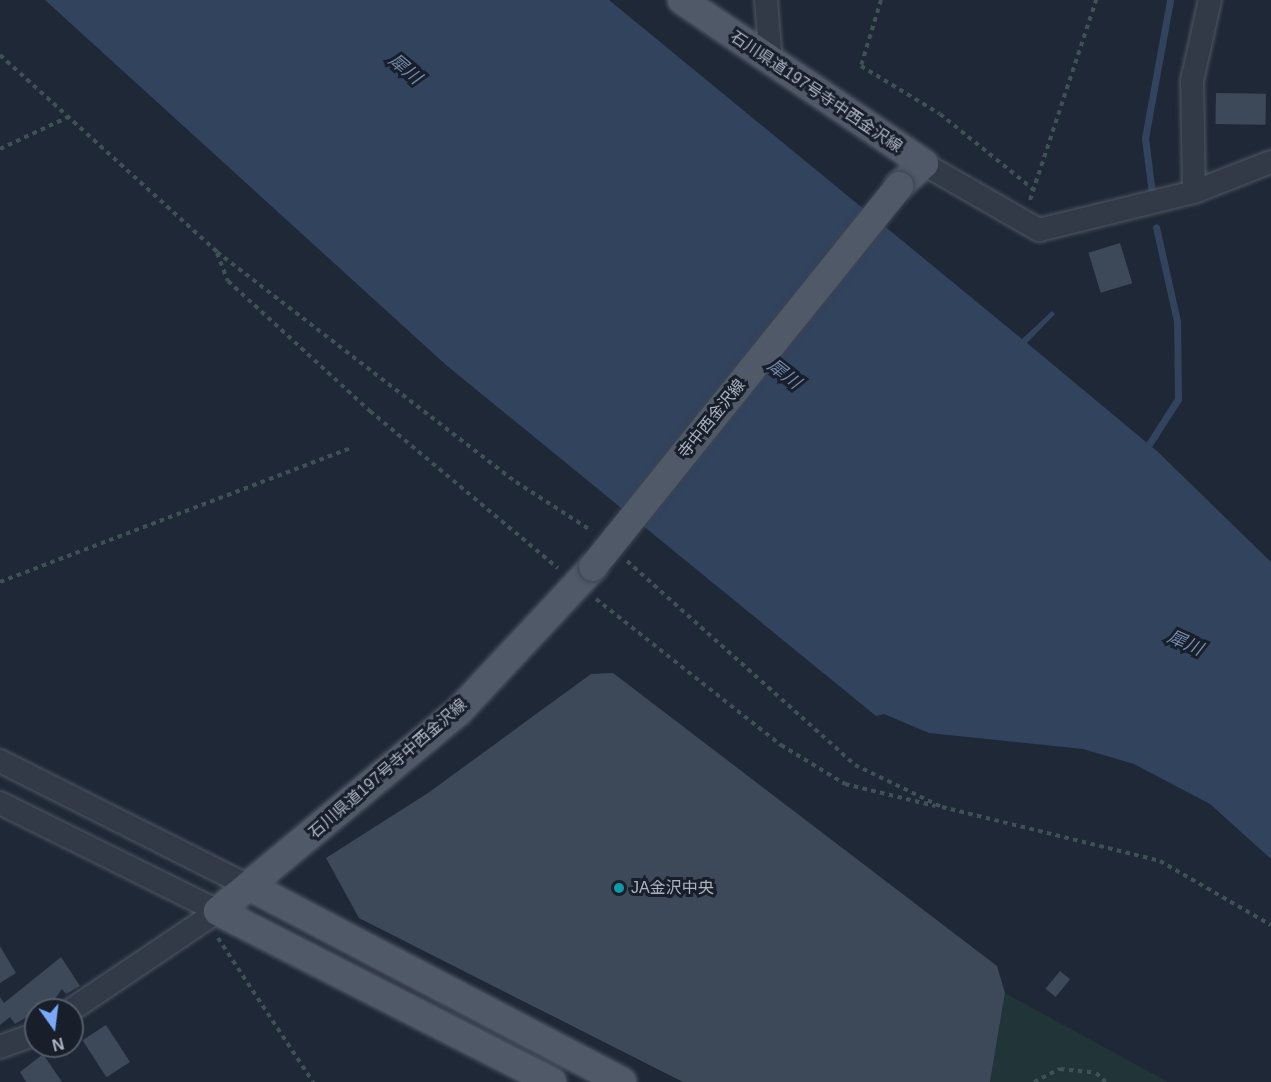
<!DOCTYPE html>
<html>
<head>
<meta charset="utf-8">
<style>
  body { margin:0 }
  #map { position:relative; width:1271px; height:1082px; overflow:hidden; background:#1f2836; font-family:Arial,"Noto Sans JP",sans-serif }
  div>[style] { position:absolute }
  .green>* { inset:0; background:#213437 }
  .water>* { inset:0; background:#32435e }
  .stream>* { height:7px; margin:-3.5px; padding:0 3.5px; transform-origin:3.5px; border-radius:3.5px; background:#32435e }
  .building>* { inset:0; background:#3d4859; transform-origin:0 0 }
  .path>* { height:4px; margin-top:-2px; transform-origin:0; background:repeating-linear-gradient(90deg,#3e5155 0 4.5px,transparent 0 9px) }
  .roads { filter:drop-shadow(0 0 2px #505765) drop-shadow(0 0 2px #505765) }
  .minor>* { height:22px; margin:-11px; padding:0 11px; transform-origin:11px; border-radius:11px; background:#323a47 }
  .major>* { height:28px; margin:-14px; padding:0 14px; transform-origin:14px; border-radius:14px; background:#505967 }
  .bridges { filter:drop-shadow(0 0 2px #3c4350) drop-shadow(0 0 2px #3c4350) }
  .major-bridge>* { height:28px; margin:-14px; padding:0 14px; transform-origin:14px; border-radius:14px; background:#505967 }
  .dots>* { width:16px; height:16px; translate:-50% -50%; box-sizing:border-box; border:3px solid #181f2b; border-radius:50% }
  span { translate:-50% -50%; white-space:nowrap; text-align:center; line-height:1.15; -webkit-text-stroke:6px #181f2b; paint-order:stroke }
  .street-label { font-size:16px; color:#acb4c4 }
  .poi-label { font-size:16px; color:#acb4c4 }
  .left { translate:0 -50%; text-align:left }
  .water-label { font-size:18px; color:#748aad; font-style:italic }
  .north { position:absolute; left:24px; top:998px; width:60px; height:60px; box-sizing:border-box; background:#181f2b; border:2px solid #535b68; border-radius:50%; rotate:166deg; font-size:16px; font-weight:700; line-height:24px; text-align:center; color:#acb4c4 }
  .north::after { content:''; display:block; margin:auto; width:21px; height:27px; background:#7ba8f9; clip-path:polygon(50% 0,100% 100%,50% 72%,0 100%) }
</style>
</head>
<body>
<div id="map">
  <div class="green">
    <i style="clip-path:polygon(1005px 993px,1168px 1082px,990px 1082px)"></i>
  </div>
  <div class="water">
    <i style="clip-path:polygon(45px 0,609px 0,1022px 339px,1052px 311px,1055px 314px,1027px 343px,1158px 452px,1271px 562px,1271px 859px,1210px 804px,1134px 764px,1083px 749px,929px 733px,884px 714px,876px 716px,446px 365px)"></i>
  </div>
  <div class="stream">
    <i style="left:1152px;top:193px;width:55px;rotate:-97.3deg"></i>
    <i style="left:1145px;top:138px;width:140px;rotate:-79.7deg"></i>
    <i style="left:1144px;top:452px;width:63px;rotate:-57.3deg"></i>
    <i style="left:1178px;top:399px;width:78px;rotate:-90.7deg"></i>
    <i style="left:1177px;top:321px;width:96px;rotate:-102.6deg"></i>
  </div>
  <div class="building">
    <i style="left:1216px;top:93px;width:50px;height:31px;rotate:1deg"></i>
    <i style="left:1120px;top:243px;width:42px;height:33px;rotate:73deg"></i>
    <i style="clip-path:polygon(613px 673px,997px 966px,1005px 993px,990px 1082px,683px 1082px,359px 918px,326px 858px,428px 793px,591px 674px)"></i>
    <i style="clip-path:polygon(0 946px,16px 973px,0 983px)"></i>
    <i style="clip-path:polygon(61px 957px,80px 986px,66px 994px,62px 989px,47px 1010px,36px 1010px,31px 1022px,27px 1017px,15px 1024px,10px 1017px,0 1025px,0 997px,4px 1003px)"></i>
    <i style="left:1060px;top:971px;width:13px;height:23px;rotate:39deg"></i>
    <i style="left:106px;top:1025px;width:44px;height:28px;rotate:57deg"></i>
    <i style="clip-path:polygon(43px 1054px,62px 1082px,26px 1082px,20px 1072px)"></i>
  </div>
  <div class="path">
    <i style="left:881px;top:0;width:69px;rotate:106.9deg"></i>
    <i style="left:861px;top:66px;width:92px;rotate:31.3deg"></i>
    <i style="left:940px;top:114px;width:119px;rotate:38.9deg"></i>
    <i style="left:0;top:55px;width:293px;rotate:42.2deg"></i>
    <i style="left:217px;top:252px;width:377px;rotate:37.6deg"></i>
    <i style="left:516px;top:482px;width:90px;rotate:32.8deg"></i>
    <i style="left:0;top:149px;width:75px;rotate:-25.2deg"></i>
    <i style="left:1030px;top:200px;width:211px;rotate:-71.7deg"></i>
    <i style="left:217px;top:253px;width:30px;rotate:69deg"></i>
    <i style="left:228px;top:281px;width:193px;rotate:42.5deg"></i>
    <i style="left:370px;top:411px;width:245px;rotate:39.9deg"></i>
    <i style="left:627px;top:561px;width:306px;rotate:41.8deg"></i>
    <i style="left:855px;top:765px;width:97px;rotate:25.8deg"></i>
    <i style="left:942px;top:807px;width:225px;rotate:13.9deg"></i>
    <i style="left:1160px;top:861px;width:128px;rotate:30deg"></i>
    <i style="left:0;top:582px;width:375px;rotate:-20.9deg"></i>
    <i style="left:596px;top:599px;width:236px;rotate:38.3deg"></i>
    <i style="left:781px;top:745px;width:75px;rotate:31.4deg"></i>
    <i style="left:845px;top:784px;width:93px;rotate:13.7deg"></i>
    <i style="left:218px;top:938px;width:173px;rotate:56.6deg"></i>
    <i style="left:1034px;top:1082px;width:29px;rotate:-27deg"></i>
    <i style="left:1060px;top:1069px;width:36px;rotate:6deg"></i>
    <i style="left:1096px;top:1073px;width:13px;rotate:42deg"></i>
  </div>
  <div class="roads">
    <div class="minor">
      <i style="left:766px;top:0;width:62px;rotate:85.4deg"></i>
      <i style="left:924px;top:164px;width:133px;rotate:29.9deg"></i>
      <i style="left:1039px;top:230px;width:160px;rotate:-13.8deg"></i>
      <i style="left:1194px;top:192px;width:83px;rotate:-21.3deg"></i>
      <i style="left:1194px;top:192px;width:111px;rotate:-91deg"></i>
      <i style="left:1192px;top:81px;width:83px;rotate:-77.5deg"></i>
      <i style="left:0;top:761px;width:281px;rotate:26.7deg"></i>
      <i style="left:0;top:803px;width:243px;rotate:26.4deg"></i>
      <i style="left:218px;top:911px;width:177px;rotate:146deg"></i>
      <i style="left:0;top:1047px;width:38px;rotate:-20deg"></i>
    </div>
    <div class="major">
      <i style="left:682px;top:0;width:292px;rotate:34.1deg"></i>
      <i style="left:924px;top:164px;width:33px;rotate:139deg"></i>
      <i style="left:251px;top:887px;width:419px;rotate:27.7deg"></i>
      <i style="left:552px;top:1082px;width:375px;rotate:-152.9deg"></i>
      <i style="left:218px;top:911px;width:312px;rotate:-39.7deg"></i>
      <i style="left:458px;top:712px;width:198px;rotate:-47deg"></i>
    </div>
  </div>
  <div class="bridges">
    <div class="major-bridge">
      <i style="left:593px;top:567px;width:489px;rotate:-51.2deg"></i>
    </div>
  </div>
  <div class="dots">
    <i style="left:619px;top:888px;background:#0f9aa8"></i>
  </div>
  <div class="street-label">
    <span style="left:816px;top:92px;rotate:34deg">石川県道197号寺中西金沢線</span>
    <span style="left:712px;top:419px;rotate:-51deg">寺中西金沢線</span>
    <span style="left:388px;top:769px;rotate:-41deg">石川県道197号寺中西金沢線</span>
  </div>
  <div class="poi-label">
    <span class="left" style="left:631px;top:888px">JA金沢中央</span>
  </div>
  <div class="water-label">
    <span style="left:405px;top:69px;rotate:40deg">犀川</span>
    <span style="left:784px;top:374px;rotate:38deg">犀川</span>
    <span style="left:1185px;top:643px;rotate:24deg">犀川</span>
  </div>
  <div class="north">N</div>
</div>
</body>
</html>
